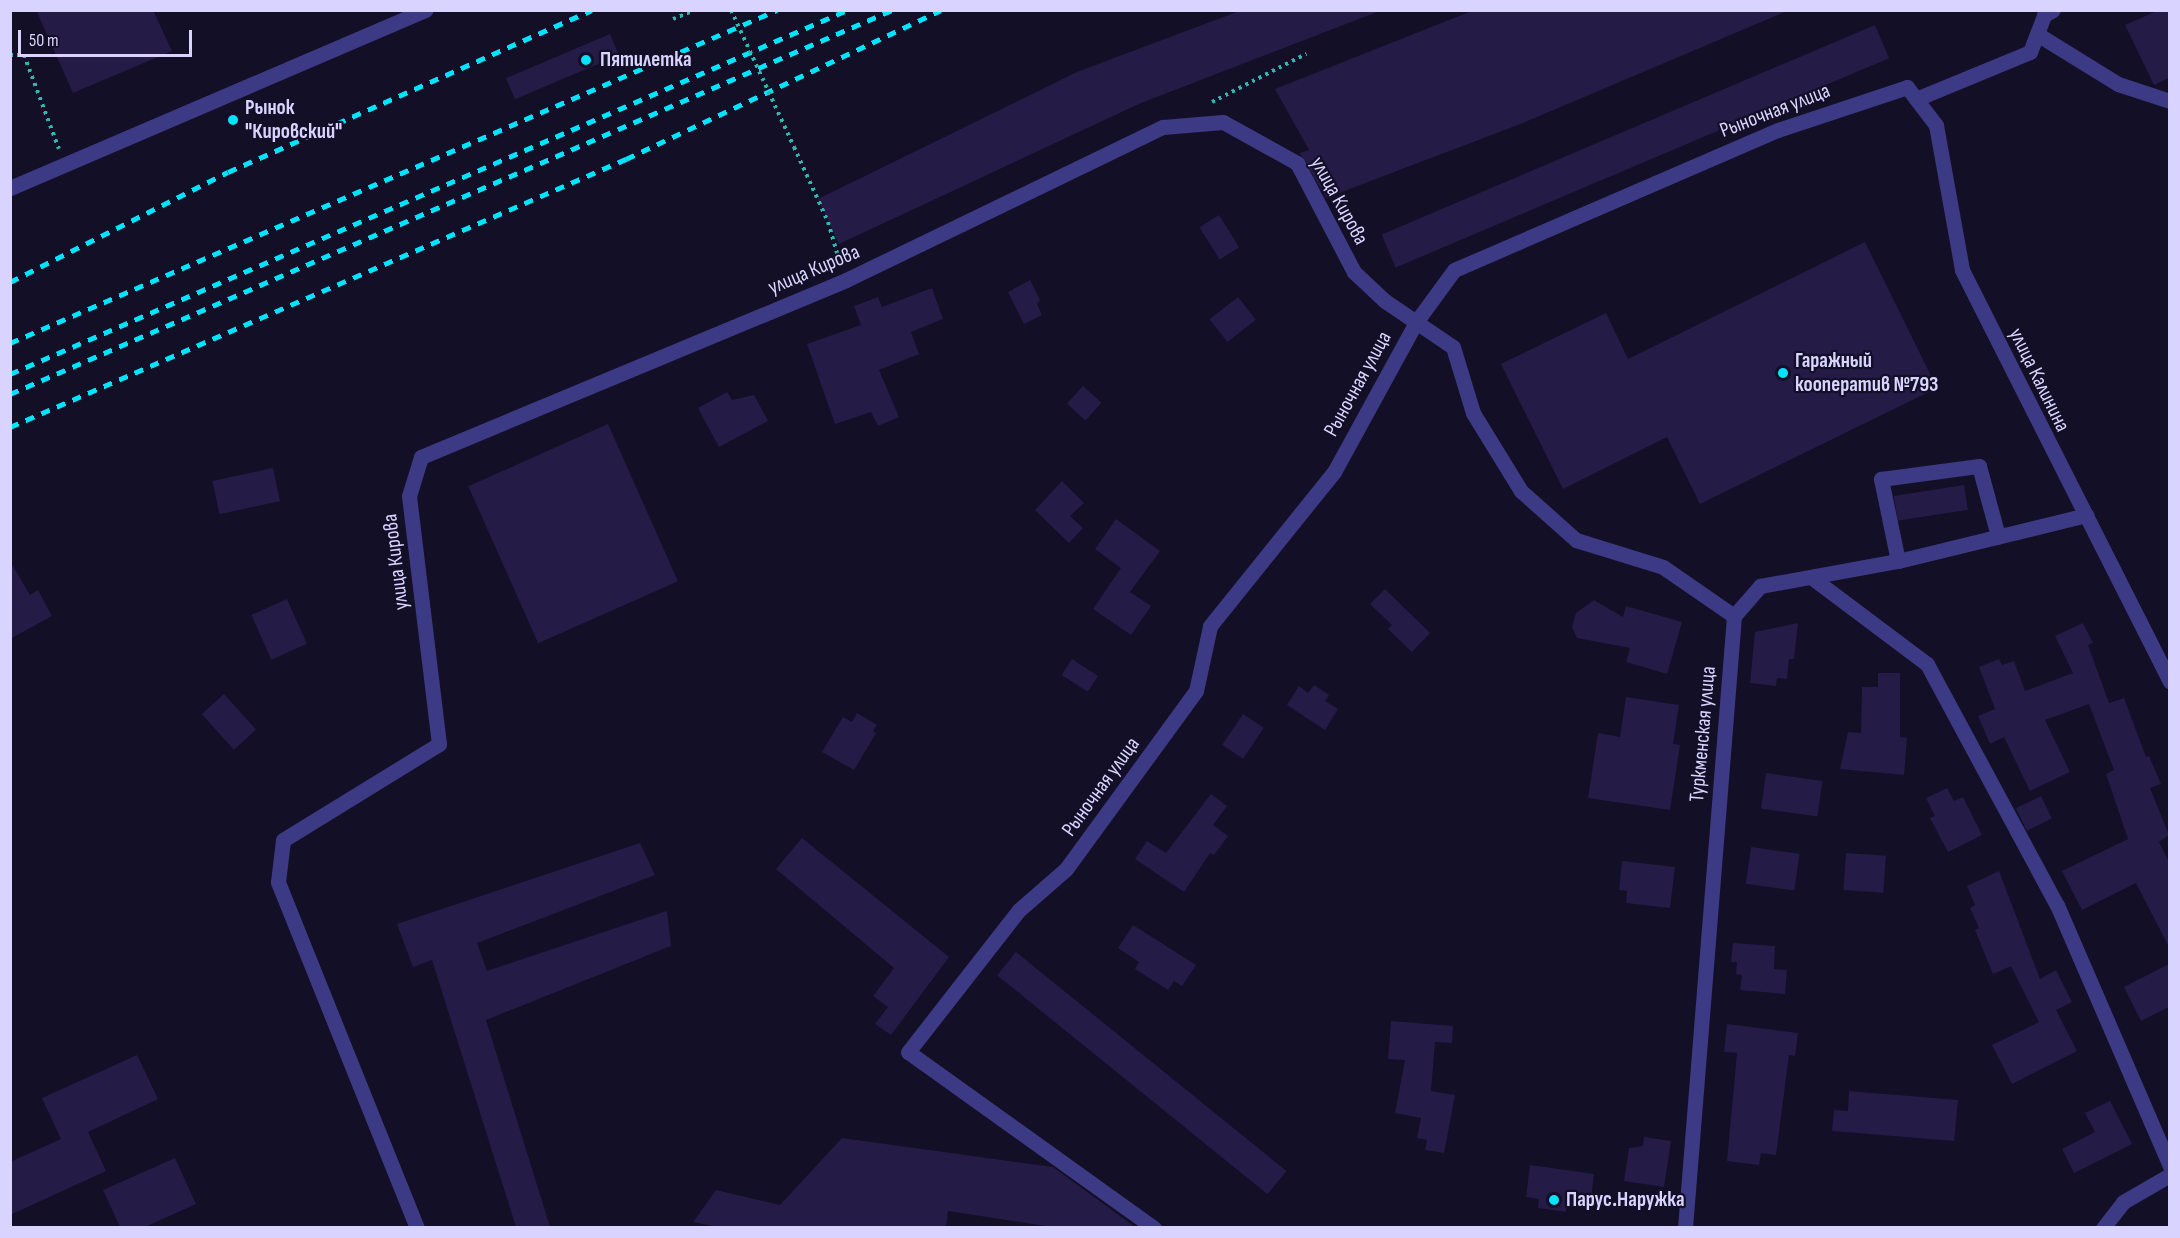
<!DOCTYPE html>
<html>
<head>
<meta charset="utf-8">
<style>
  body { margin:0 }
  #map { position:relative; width:2180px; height:1238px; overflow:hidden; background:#130f26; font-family:"Sofia Sans Condensed",sans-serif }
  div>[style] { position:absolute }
  .building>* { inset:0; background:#241b47; transform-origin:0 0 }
  .path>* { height:4px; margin-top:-2px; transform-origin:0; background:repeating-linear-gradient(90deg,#2fb8b0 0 3px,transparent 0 7.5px) }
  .minor>* { height:15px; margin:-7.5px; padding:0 7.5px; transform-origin:7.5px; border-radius:7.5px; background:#3d3a85 }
  .rail>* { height:4.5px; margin-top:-2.25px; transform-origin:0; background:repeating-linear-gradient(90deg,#00e5ff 0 9px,transparent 0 17px) }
  .path-bridge>* { height:4px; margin-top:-2px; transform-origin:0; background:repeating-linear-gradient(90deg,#2fb8b0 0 3px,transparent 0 7.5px) }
  .dots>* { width:16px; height:16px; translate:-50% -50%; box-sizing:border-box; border:3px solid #130f26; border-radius:50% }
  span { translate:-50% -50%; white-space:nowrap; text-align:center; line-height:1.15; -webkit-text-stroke:4.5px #130f26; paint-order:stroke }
  .poi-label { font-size:21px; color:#d9d4ff; font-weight:700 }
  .left { translate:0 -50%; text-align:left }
  .street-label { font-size:21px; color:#d9d4ff }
  .frame { position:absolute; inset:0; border:12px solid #d9d4ff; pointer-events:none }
  .scale { position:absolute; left:18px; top:30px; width:174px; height:27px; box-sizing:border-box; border:3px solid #d9d4ff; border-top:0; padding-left:8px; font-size:18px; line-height:21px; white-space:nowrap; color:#d9d4ff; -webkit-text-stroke:4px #130f26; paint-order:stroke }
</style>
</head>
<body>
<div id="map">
  <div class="building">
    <i style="clip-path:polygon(36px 10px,153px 10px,172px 51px,73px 93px)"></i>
    <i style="clip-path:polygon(1242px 10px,1377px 12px,1141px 103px,839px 244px,818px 199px,1077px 72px)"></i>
    <i style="clip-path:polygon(1474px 10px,1787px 10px,1787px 11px,1523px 123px,1326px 198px,1300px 153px,1309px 150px,1275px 89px)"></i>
    <i style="clip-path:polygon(2159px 10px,2169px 10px,2169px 78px,2154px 85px,2125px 25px)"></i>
    <i style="left:1875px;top:25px;width:36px;height:536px;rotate:67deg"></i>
    <i style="left:610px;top:34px;width:23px;height:113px;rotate:67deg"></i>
    <i style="left:1219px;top:215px;width:38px;height:23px;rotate:58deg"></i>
    <i style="clip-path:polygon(1865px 242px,1937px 388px,1700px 504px,1667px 437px,1563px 489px,1501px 364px,1606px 313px,1628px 359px)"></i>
    <i style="clip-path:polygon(1030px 280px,1040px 300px,1037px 304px,1042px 315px,1024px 324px,1008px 292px)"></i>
    <i style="clip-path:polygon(932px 288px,943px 319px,911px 332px,919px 354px,879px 370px,899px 417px,878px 426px,871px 412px,835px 424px,807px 344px,861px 325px,854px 306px,878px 297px,882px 307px)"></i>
    <i style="left:1238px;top:297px;width:29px;height:36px;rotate:52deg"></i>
    <i style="left:1083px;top:386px;width:25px;height:24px;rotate:42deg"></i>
    <i style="clip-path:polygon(727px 392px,732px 400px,754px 395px,768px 421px,719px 447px,698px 408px)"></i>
    <i style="left:608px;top:424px;width:172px;height:153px;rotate:66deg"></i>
    <i style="left:273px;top:468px;width:34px;height:62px;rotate:78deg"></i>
    <i style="clip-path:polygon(1062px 481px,1084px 503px,1070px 516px,1083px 528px,1069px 543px,1035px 510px)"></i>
    <i style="left:1964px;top:485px;width:25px;height:71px;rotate:81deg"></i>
    <i style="clip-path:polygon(1116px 519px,1160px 551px,1130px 592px,1151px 606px,1131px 635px,1093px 609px,1121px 568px,1095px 549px)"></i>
    <i style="clip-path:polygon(10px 561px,30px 595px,38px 590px,52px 616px,10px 639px)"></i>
    <i style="clip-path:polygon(1385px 589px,1430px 633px,1412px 652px,1388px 629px,1392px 625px,1370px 604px)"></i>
    <i style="left:287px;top:599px;width:49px;height:39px;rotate:66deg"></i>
    <i style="clip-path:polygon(1594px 600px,1623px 617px,1626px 606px,1682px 622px,1667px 674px,1626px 662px,1630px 648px,1577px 638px,1572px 627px,1576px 613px)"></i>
    <i style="clip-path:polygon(1798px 623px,1794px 659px,1789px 659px,1787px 679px,1777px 678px,1776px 686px,1750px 683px,1755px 632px)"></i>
    <i style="clip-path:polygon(2083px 623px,2093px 643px,2088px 645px,2109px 703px,2124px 698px,2146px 757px,2149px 756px,2161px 784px,2150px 788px,2169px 835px,2159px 842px,2169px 862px,2169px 947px,2136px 883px,2082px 910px,2062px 871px,2128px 839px,2106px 774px,2114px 770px,2089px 704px,2045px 720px,2070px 772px,2030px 791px,2004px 737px,1990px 744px,1978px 716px,1995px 709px,1979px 667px,1999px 659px,2002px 665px,2014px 661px,2025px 691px,2073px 673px,2055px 636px)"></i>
    <i style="left:1072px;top:659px;width:31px;height:19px;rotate:33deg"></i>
    <i style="clip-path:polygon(1878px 673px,1900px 673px,1900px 737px,1907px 738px,1904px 775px,1840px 769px,1848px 732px,1861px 733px,1862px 687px,1878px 687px)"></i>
    <i style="clip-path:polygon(1314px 685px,1329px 695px,1325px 701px,1338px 709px,1325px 730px,1287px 705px,1299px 686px,1308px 693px)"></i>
    <i style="left:224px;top:694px;width:48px;height:30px;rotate:48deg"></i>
    <i style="clip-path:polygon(1626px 697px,1679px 705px,1673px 744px,1680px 745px,1670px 810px,1588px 798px,1598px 733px,1620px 737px)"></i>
    <i style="clip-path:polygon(857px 713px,877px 725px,873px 731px,876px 733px,854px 770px,822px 752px,843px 717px,852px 722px)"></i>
    <i style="left:1243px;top:714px;width:25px;height:37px;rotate:34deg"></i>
    <i style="left:1766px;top:773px;width:57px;height:36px;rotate:8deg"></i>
    <i style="clip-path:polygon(1947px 788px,1954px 801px,1963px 797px,1982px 835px,1948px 852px,1930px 818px,1935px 816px,1926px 798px)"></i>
    <i style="clip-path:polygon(1211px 794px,1227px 806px,1213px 825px,1228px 836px,1214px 855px,1210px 853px,1184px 892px,1135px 859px,1147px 841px,1166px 853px)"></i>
    <i style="left:2041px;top:796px;width:25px;height:28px;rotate:64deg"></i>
    <i style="clip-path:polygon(802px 838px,949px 957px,891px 1035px,875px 1024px,888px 1007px,873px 996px,894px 968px,776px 869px)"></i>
    <i style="clip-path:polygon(640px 843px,655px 875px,477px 943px,487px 971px,667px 911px,671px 946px,486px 1020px,550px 1227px,516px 1227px,432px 960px,413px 967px,397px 924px)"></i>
    <i style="left:1751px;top:847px;width:49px;height:37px;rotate:8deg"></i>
    <i style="left:1846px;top:853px;width:40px;height:37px;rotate:4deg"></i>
    <i style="clip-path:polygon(1622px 861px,1675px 867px,1670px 908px,1626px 903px,1627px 891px,1619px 890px)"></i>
    <i style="clip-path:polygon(1999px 871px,2040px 979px,2056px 970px,2072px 1002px,2056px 1010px,2077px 1051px,2012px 1084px,1992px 1045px,2039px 1022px,2011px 966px,1993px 974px,1975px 930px,1979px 928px,1970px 908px,1975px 905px,1967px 886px)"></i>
    <i style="clip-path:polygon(1133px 925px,1196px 965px,1182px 986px,1174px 981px,1168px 990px,1135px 969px,1139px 962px,1118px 948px)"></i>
    <i style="clip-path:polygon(1733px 943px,1775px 946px,1774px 969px,1787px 970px,1785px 994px,1740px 990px,1742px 975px,1736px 974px,1737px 962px,1731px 962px)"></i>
    <i style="left:1016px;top:952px;width:348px;height:30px;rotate:39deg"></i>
    <i style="clip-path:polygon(2169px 964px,2169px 1007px,2141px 1021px,2124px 987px)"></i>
    <i style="clip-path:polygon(1391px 1021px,1453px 1026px,1452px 1043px,1435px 1042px,1431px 1091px,1455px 1095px,1444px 1153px,1425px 1150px,1427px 1140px,1417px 1138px,1421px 1118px,1395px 1113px,1405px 1060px,1388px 1059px)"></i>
    <i style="clip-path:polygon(1727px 1024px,1798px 1033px,1795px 1056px,1789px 1055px,1776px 1155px,1761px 1153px,1759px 1165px,1727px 1161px,1737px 1053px,1724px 1052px)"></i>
    <i style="clip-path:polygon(137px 1055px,158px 1099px,88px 1132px,106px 1171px,10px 1215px,10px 1162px,61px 1139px,42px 1098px)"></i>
    <i style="clip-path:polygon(1849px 1091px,1958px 1100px,1954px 1141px,1832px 1131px,1834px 1110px,1848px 1111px)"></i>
    <i style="clip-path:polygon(2110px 1101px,2132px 1144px,2074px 1173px,2062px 1149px,2095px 1132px,2085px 1113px)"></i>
    <i style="clip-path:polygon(1644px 1137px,1671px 1141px,1664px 1187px,1624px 1181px,1629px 1148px,1643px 1146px)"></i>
    <i style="clip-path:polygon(842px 1138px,1053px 1167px,1135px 1227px,1052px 1227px,948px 1211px,946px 1227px,717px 1227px,693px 1222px,716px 1190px,780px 1205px)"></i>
    <i style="clip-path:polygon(175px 1158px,196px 1204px,145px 1227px,120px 1227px,103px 1190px)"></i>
    <i style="clip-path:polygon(1530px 1165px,1594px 1174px,1591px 1199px,1568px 1196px,1566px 1212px,1538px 1208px,1539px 1199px,1526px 1197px)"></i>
  </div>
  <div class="path">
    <i style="left:673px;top:19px;width:24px;rotate:-22deg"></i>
    <i style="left:10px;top:55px;width:14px"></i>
    <i style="left:24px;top:55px;width:100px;rotate:69.6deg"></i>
    <i style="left:1212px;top:102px;width:106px;rotate:-27.1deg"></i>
    <i style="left:794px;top:147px;width:82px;rotate:65.6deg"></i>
    <i style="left:828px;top:222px;width:43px;rotate:73.7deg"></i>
  </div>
  <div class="minor">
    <i style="left:2037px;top:34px;width:95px;rotate:31.7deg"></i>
    <i style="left:2118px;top:84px;width:55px;rotate:18.1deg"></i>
    <i style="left:1916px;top:99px;width:123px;rotate:-22.4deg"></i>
    <i style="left:2030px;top:52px;width:40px;rotate:-69deg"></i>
    <i style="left:2044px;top:15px;width:10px;rotate:-29deg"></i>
    <i style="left:10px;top:188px;width:452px;rotate:-23.2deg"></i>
    <i style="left:1898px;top:561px;width:84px;rotate:-101.7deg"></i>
    <i style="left:1881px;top:479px;width:99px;rotate:-7.6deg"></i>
    <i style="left:1979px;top:466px;width:73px;rotate:74.8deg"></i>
    <i style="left:1811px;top:577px;width:145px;rotate:36.9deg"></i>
    <i style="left:1927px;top:664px;width:274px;rotate:61.7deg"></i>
    <i style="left:2057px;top:905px;width:284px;rotate:66.6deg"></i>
    <i style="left:417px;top:1228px;width:373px;rotate:-111.9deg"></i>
    <i style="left:278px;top:882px;width:42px;rotate:-83.2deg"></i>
    <i style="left:283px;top:840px;width:183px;rotate:-31.6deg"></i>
    <i style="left:439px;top:744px;width:250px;rotate:-96.9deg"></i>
    <i style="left:409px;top:496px;width:41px;rotate:-72.9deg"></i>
    <i style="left:421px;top:457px;width:460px;rotate:-22.6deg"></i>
    <i style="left:846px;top:280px;width:352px;rotate:-25.8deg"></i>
    <i style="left:1163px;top:127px;width:60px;rotate:-4.8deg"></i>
    <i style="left:1223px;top:122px;width:85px;rotate:29deg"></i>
    <i style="left:1297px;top:163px;width:123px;rotate:62.4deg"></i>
    <i style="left:1354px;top:272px;width:42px;rotate:43.1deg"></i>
    <i style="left:1385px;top:301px;width:82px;rotate:34.1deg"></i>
    <i style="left:1453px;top:347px;width:69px;rotate:73.1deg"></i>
    <i style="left:1473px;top:413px;width:92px;rotate:58.4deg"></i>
    <i style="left:1521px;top:491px;width:74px;rotate:41.7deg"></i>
    <i style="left:1576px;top:540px;width:91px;rotate:17.2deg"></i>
    <i style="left:1663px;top:567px;width:86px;rotate:34.6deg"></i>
    <i style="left:1154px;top:1228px;width:302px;rotate:-144.4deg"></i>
    <i style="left:908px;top:1052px;width:180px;rotate:-52deg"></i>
    <i style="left:1019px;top:910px;width:62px;rotate:-41.1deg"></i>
    <i style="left:1066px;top:869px;width:220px;rotate:-53.9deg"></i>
    <i style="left:1196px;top:691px;width:66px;rotate:-77.8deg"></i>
    <i style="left:1210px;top:626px;width:198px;rotate:-51.2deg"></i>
    <i style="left:1334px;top:472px;width:171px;rotate:-61.3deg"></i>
    <i style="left:1416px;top:322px;width:64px;rotate:-53.8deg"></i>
    <i style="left:1454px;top:270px;width:353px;rotate:-23.4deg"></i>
    <i style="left:1778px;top:130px;width:136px;rotate:-18.4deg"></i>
    <i style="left:1907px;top:87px;width:48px;rotate:52.7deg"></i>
    <i style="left:1936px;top:125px;width:147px;rotate:79.8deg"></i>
    <i style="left:1962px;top:270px;width:461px;rotate:63.2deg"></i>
    <i style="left:1685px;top:1228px;width:614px;rotate:-85.42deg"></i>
    <i style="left:1734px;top:616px;width:40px;rotate:-49deg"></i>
    <i style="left:1760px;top:586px;width:140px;rotate:-10.3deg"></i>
    <i style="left:1898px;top:561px;width:194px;rotate:-13.7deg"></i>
    <i style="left:2103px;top:1228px;width:33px;rotate:-52deg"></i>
    <i style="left:2123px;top:1202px;width:54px;rotate:-29.9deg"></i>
  </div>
  <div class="rail">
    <i style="left:10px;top:282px;width:244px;rotate:-26.8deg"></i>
    <i style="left:228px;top:172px;width:398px;rotate:-24deg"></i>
    <i style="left:10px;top:343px;width:836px;rotate:-23.47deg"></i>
    <i style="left:10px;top:374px;width:913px;rotate:-23.5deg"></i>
    <i style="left:10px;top:394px;width:962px;rotate:-23.53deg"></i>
    <i style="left:10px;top:427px;width:672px;rotate:-23.51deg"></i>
    <i style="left:626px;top:159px;width:348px;rotate:-25.3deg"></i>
  </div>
  <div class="path-bridge">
    <i style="left:731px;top:10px;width:151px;rotate:65.3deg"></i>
  </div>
  <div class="dots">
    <i style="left:586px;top:60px;background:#00e5ff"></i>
    <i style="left:233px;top:120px;background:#00e5ff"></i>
    <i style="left:1783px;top:373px;background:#00e5ff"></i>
    <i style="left:1554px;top:1200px;background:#00e5ff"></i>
  </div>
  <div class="poi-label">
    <span class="left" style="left:600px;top:60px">Пятилетка</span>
    <span class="left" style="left:245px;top:120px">Рынок<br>"Кировский"</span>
    <span class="left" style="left:1795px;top:373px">Гаражный<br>кооператив №793</span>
    <span class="left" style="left:1566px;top:1200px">Парус.Наружка</span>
  </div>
  <div class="street-label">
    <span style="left:1775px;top:111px;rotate:-21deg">Рыночная улица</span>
    <span style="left:1339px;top:201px;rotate:61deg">улица Кирова</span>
    <span style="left:814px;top:270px;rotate:-23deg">улица Кирова</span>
    <span style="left:2039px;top:380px;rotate:64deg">улица Калинина</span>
    <span style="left:1358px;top:384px;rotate:-61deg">Рыночная улица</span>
    <span style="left:396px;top:562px;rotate:-97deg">улица Кирова</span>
    <span style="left:1703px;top:734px;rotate:-85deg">Туркменская улица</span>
    <span style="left:1101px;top:787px;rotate:-54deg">Рыночная улица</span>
  </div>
  <div class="frame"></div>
  <div class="scale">50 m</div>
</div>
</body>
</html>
